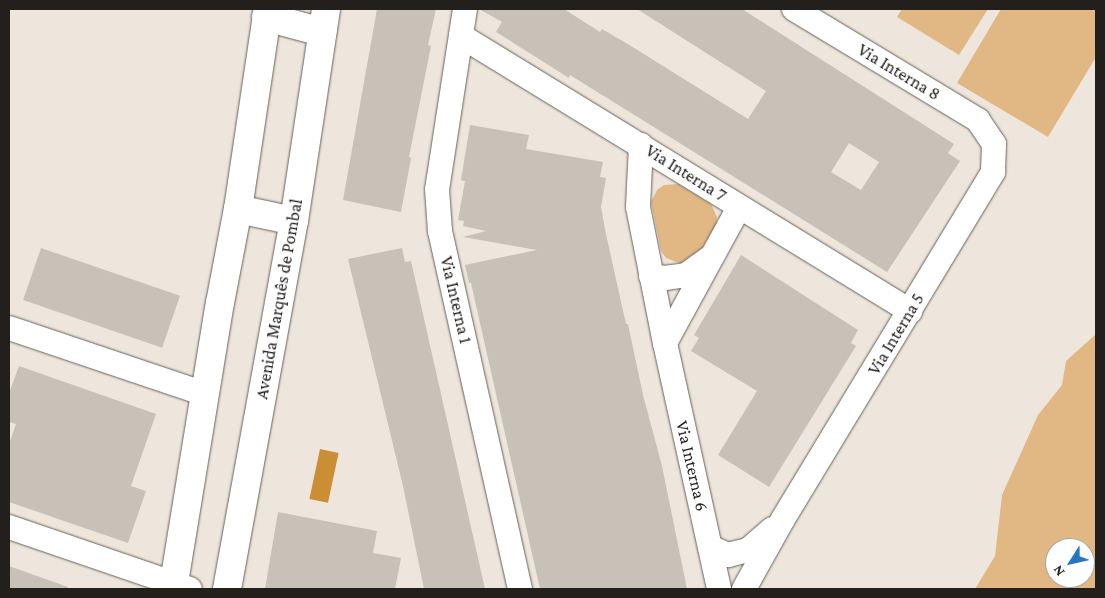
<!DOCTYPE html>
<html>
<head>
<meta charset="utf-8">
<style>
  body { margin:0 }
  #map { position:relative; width:1105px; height:598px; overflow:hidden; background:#eee6dd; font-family:"Crimson Pro",serif }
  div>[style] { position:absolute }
  .green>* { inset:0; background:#e1b883 }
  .water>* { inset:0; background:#cb8e35; transform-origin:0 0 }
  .building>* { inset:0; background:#c8c1b8; transform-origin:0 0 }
  .roads { filter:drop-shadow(0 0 1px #686159) drop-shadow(0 0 1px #686159) }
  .street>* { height:24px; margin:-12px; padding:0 12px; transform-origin:12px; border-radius:12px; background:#fff }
  .secondary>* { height:28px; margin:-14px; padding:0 14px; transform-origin:14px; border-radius:14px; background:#fff }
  span { translate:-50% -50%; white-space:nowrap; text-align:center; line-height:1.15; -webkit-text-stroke:4px #fff; paint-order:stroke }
  .street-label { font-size:18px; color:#221f1c }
  .frame { position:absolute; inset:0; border:10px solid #221f1c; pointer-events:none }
  .north { position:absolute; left:1045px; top:538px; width:50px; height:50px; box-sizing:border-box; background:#fff; border:1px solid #a7a5a4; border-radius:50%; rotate:235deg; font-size:14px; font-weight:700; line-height:20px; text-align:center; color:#221f1c }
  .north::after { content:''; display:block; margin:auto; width:18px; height:22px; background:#2975c5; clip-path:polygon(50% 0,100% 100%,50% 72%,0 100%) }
</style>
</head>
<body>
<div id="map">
  <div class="green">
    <i style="clip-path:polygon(902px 9px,988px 9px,959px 55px,897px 17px)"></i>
    <i style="clip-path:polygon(1001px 9px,1096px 9px,1096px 57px,1048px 137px,957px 83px)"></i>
    <i style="clip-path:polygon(678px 184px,711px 204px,717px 217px,716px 225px,696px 258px,688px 262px,679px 263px,666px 258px,661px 251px,651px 202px,657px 190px,664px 185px)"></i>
    <i style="clip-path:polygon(evenodd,1096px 334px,1096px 589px,975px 589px,995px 556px,1002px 495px,1038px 415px,1062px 385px,1066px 361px,1096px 334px,1055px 548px,1085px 548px,1085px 578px,1055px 578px,1055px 548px)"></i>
  </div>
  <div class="water">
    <i style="left:320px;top:449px;width:19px;height:51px;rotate:12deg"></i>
  </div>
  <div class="building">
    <i style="clip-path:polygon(377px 9px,436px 9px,428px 45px,431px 46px,409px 157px,411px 158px,401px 212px,343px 200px)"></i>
    <i style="clip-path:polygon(evenodd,479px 9px,564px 9px,600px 32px,602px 29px,631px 46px,748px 119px,766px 91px,637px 9px,742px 9px,954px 144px,948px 153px,960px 161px,887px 272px,570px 75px,569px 78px,496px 32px,502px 22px,479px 9px,849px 143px,879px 162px,861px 190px,831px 172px,849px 143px)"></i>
    <i style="clip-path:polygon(470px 125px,529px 135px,526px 149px,603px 162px,600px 177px,606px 178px,601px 207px,606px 234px,626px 324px,628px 324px,643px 395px,662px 466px,687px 589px,540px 589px,471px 283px,469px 283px,465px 265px,537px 250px,463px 237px,486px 231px,463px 226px,464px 221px,458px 220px,465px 181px,461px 180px)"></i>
    <i style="left:41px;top:248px;width:147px;height:55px;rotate:19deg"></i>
    <i style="clip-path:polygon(402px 248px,405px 262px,411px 261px,485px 589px,424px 589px,403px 486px,348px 259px)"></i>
    <i style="clip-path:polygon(741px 255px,858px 330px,851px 343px,856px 346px,769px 487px,718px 455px,757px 391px,691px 351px,699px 338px,694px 335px)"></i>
    <i style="clip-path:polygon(19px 366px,156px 414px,131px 486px,146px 491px,128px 543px,9px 502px,9px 444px,16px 424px,9px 422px,9px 393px)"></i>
    <i style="clip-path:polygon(278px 512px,377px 531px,373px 553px,401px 558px,395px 589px,265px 589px)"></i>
    <i style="clip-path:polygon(9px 566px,68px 587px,67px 589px,9px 589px)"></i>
  </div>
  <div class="roads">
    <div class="street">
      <i style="left:465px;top:9px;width:182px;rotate:98.8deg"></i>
      <i style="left:437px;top:189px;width:42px;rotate:85.9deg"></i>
      <i style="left:440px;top:231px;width:367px;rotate:77.4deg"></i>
      <i style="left:461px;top:36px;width:527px;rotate:31.49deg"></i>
      <i style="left:641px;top:145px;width:62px;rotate:92.8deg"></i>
      <i style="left:638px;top:207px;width:139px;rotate:78.8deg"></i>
      <i style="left:665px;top:343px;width:252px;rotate:77.6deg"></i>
      <i style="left:651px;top:276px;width:14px;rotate:8deg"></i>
      <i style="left:665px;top:278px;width:21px;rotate:-8deg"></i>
      <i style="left:686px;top:275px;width:29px;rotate:-36deg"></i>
      <i style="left:9px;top:328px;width:207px;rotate:18.6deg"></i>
      <i style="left:665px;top:343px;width:155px;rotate:-61.4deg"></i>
      <i style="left:9px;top:527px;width:191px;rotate:18.9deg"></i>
      <i style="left:710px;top:547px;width:20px;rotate:24deg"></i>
      <i style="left:728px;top:555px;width:21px;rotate:-14deg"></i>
      <i style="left:748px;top:550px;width:32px;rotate:-41deg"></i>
      <i style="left:744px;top:589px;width:80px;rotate:-60.9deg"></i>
      <i style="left:783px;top:519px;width:406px;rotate:-58.8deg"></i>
      <i style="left:993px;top:172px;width:28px;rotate:-88deg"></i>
      <i style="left:994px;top:144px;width:29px;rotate:-124deg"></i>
      <i style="left:978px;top:120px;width:215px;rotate:-148.9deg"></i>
    </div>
    <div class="secondary">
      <i style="left:266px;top:17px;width:58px;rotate:15deg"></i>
      <i style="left:238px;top:209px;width:57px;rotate:12.1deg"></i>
      <i style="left:173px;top:589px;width:290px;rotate:-80.7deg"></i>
      <i style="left:220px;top:303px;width:96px;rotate:-79.2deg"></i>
      <i style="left:238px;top:209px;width:202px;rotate:-81.5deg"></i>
      <i style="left:227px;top:589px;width:374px;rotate:-79.7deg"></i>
      <i style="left:294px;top:221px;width:214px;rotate:-81.4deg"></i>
    </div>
  </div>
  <div class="street-label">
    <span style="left:899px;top:72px;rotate:31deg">Via Interna 8</span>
    <span style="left:686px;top:173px;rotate:32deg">Via Interna 7</span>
    <span style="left:279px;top:299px;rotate:-80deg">Avenida Marquês de Pombal</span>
    <span style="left:456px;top:300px;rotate:77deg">Via Interna 1</span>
    <span style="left:896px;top:334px;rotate:-59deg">Via Interna 5</span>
    <span style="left:692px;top:466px;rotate:77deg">Via Interna 6</span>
  </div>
  <div class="frame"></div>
  <div class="north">N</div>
</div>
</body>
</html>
